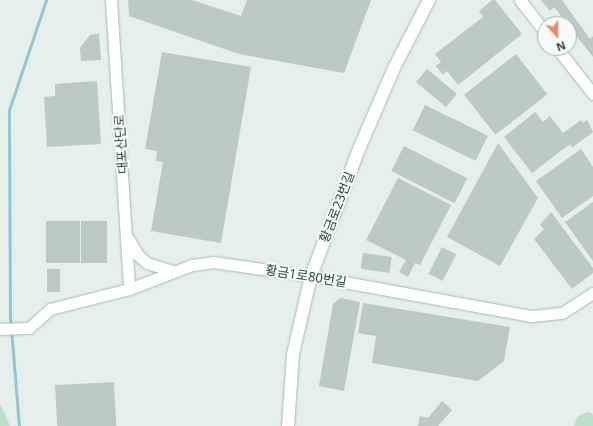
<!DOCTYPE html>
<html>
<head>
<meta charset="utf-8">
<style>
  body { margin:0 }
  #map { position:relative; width:593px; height:426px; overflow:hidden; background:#e6efeb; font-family:"Open Sans","Noto Sans KR",sans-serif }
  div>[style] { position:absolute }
  .green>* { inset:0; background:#bfe0c8 }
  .stream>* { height:3px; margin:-1.5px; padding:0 1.5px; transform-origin:1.5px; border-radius:1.5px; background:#8ec9d4 }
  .building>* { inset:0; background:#bbcac4; transform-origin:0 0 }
  .roads { filter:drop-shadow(0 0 1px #a8b8b2) drop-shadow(0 0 1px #a8b8b2) }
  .street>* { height:11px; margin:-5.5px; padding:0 5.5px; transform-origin:5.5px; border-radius:5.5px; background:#fff }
  .secondary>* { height:12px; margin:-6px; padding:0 6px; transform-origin:6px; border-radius:6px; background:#fff }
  span { translate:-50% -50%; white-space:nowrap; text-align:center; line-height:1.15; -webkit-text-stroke:4px #f7fbf9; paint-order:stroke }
  .street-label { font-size:13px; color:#24423a }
  .north { position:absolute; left:537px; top:16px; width:40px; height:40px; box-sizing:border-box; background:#f7fbf9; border:1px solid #a3b1ad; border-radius:50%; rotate:159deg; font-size:11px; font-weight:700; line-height:16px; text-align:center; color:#24423a }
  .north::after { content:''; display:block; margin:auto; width:14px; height:18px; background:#f4845f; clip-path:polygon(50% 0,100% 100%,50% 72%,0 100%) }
</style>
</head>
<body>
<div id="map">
  <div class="green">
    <i style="clip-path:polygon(0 404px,5px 414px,10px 426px,0 426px)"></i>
    <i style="clip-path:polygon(587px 412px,593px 414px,593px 426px,574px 426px,577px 417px)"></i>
  </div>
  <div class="stream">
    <i style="left:19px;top:426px;width:110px;rotate:-94.7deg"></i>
    <i style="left:10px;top:316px;width:206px;rotate:-90.3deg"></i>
    <i style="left:9px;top:110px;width:116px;rotate:-71.4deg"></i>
  </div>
  <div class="building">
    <i style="clip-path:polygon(128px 0,192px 0,241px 16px,247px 0,371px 0,344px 73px,239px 54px,129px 16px)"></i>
    <i style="clip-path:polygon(492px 0,495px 0,522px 34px,458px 85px,447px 71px,443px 75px,436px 66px,441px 62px,435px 54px,483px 17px,479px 11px)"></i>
    <i style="clip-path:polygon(541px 0,562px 0,590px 39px,593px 36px,593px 57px,554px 7px,550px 11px)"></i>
    <i style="clip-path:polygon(99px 34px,101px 60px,81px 61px,80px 48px,90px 35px)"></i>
    <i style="clip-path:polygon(162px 52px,251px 67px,221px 243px,151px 231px,163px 162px,156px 161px,157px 151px,145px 149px)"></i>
    <i style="left:516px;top:54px;width:51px;height:66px;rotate:52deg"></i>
    <i style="left:427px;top:69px;width:39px;height:17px;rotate:40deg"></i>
    <i style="clip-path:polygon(97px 81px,101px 144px,47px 147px,44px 97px,55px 96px,55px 84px)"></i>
    <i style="left:425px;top:105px;width:70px;height:28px;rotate:26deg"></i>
    <i style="clip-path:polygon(535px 112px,543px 122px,550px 116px,563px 133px,581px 120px,583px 123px,587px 120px,593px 132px,572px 148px,570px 144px,532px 173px,504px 137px)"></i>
    <i style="clip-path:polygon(498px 143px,538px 198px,500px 266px,447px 237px)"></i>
    <i style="left:404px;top:146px;width:71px;height:28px;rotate:27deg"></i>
    <i style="clip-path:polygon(581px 149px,593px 167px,593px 196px,562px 218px,536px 181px)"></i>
    <i style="clip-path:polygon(398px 178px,451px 205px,420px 265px,415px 263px,408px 277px,399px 272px,406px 260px,366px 240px)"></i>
    <i style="clip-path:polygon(593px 202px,593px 261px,565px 222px)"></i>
    <i style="clip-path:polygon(551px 212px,593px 268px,593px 273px,572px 289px,534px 239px,544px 229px,540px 225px)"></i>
    <i style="left:46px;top:221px;width:34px;height:42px"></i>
    <i style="left:81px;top:221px;width:26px;height:42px"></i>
    <i style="left:442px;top:247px;width:16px;height:30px;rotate:27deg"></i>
    <i style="left:363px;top:253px;width:29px;height:16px;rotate:8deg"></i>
    <i style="left:47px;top:269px;width:13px;height:23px"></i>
    <i style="clip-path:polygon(340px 298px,360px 302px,344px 391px,319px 386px,333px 304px)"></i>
    <i style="clip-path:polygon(363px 303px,510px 327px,504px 361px,478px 381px,372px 363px,376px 336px,358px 333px)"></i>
    <i style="left:114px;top:382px;width:44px;height:59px;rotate:87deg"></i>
    <i style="clip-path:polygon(442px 401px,452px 410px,438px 426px,418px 426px,420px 416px,428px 418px)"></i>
  </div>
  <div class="roads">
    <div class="street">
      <i style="left:111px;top:0;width:290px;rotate:86.4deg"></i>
      <i style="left:520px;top:0;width:41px;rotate:52deg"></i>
      <i style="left:557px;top:48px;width:58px;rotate:52deg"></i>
      <i style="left:128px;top:238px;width:20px;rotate:60deg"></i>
      <i style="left:138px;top:255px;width:12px;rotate:42deg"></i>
      <i style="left:147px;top:263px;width:28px;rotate:17deg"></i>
      <i style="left:0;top:329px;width:29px;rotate:-2deg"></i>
      <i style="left:29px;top:328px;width:28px;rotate:-42deg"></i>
      <i style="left:50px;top:309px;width:81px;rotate:-14.2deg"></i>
      <i style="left:129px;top:289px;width:67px;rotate:-20.9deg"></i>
      <i style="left:192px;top:265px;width:21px;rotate:-8deg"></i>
      <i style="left:213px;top:262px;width:99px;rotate:8.1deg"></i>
      <i style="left:311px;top:276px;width:225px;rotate:10.3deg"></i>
      <i style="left:532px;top:316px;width:30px;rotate:-6deg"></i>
      <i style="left:562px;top:313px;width:37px;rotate:-33deg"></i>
    </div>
    <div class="secondary">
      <i style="left:288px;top:426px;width:72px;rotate:-86deg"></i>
      <i style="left:293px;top:354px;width:80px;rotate:-77deg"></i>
      <i style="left:311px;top:276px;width:136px;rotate:-69.3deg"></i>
      <i style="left:359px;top:149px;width:90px;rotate:-66.6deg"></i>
      <i style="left:395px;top:66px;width:74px;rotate:-62.7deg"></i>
    </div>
  </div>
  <div class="street-label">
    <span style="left:121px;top:144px;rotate:-94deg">대포산단로</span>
    <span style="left:337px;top:207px;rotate:-69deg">황금로23번길</span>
    <span style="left:306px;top:276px;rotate:9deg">황금1로80번길</span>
  </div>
  <div class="north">N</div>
</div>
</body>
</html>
